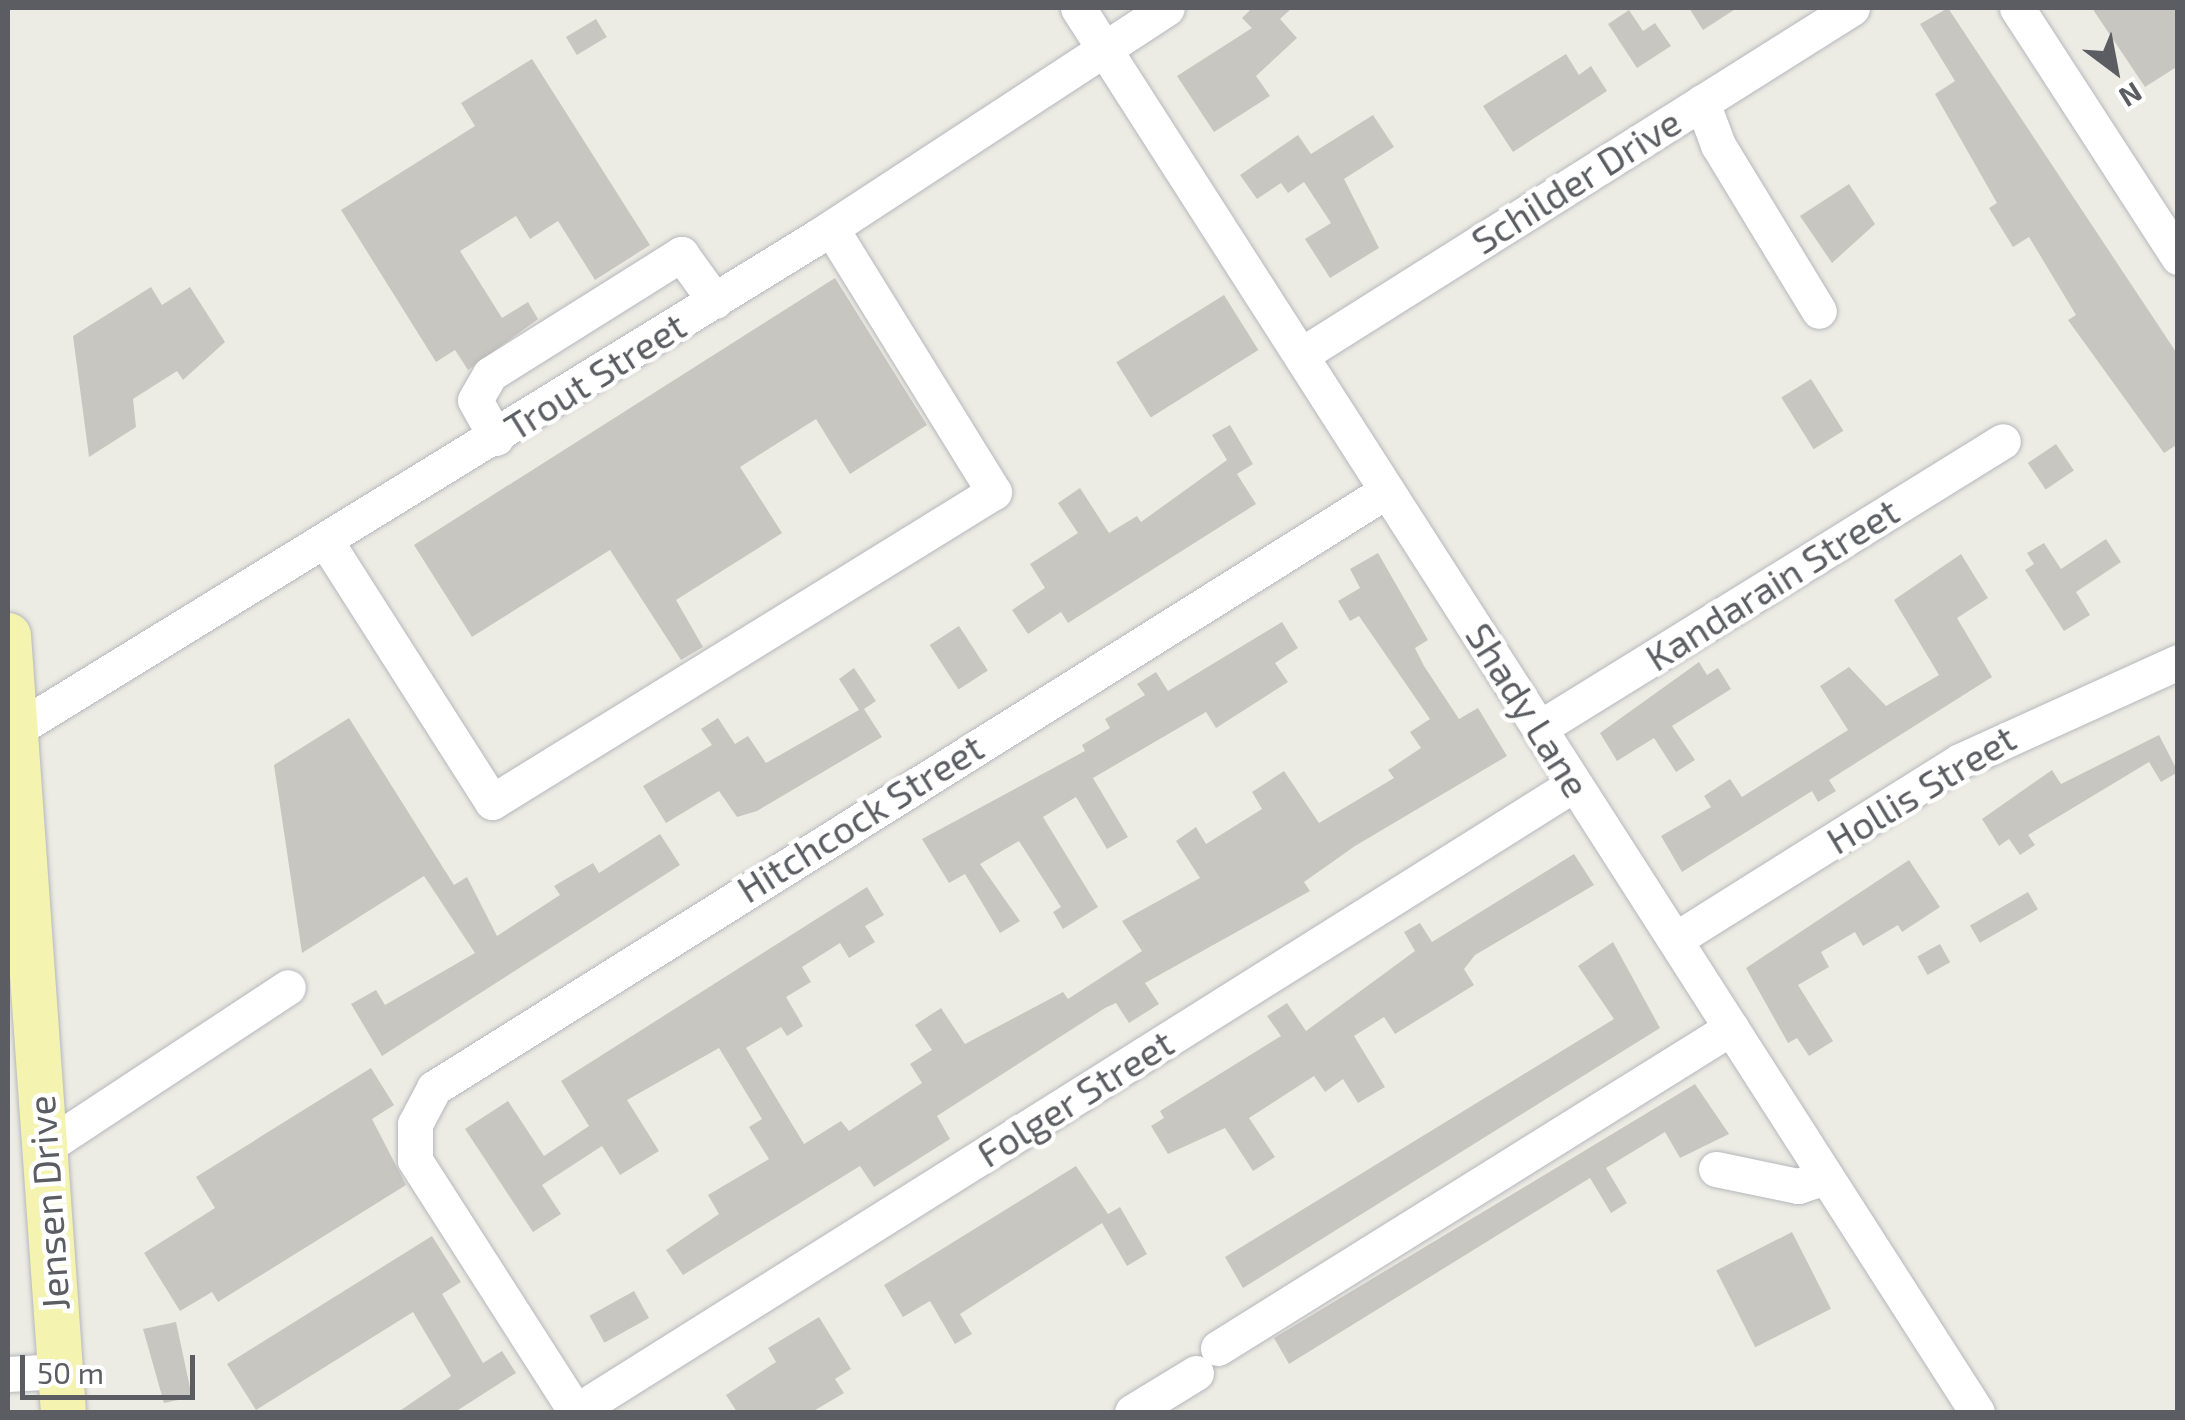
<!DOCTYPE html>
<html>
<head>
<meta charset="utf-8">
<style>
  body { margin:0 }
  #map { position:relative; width:2185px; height:1420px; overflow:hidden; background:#ecece4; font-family:"Exo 2",sans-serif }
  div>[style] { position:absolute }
  .building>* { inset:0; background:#c8c6c0; transform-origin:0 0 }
  .roads { filter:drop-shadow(0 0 2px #b6b7bc) drop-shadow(0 0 2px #b6b7bc) }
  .minor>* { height:35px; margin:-17.5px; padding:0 17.5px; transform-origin:17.5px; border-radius:17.5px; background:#fff }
  .major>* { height:45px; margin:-22.5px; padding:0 22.5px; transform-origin:22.5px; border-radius:22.5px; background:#f4f4b0 }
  span { translate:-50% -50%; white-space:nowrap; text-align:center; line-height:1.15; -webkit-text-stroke:9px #fff; paint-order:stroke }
  .street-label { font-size:38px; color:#5c5d62 }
  .frame { position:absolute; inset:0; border:10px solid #5c5d62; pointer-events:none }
  .north { position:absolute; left:2065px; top:20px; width:100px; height:100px; -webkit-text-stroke:8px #fff; paint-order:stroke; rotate:148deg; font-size:28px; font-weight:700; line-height:40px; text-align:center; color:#5c5d62 }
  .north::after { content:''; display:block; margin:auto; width:35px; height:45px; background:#5c5d62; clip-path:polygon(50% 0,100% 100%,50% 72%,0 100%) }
  .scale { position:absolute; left:20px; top:1355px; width:175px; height:45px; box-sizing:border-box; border:5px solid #5c5d62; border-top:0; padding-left:12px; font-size:30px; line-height:35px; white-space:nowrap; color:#5c5d62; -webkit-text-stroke:8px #fff; paint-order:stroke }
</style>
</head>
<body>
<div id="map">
  <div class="building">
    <i style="clip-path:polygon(1252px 8px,1292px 8px,1280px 19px,1297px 38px,1256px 76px,1270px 96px,1214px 132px,1177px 76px,1252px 28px,1242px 18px)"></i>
    <i style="clip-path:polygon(1689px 8px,1737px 8px,1703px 30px)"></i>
    <i style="clip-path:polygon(1948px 8px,2178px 355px,2178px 444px,2164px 453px,2068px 320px,2076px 315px,2029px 237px,2013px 247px,1989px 208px,1997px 203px,1935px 94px,1955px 81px,1920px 24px)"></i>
    <i style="clip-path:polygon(2092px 8px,2178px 8px,2178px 66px,2145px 87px)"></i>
    <i style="clip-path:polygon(1629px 10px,1643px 31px,1655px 23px,1671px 46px,1637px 68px,1608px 24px)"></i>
    <i style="left:596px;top:19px;width:21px;height:35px;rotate:59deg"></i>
    <i style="clip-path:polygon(1566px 54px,1579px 75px,1591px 66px,1607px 91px,1513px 152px,1483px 106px)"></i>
    <i style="clip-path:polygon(532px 59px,650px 245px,595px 280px,558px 221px,530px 239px,516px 216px,460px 251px,502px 318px,528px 302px,538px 319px,468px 370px,455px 350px,436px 362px,341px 210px,475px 126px,461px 103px)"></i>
    <i style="clip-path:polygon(1373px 115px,1394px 147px,1344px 179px,1379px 248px,1330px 278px,1305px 239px,1331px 223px,1304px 182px,1288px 193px,1281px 183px,1257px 199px,1240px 175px,1298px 135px,1311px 154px)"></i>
    <i style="clip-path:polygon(1849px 184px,1875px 224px,1832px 263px,1800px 216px)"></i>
    <i style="clip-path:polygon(835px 278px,927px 425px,850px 474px,816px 419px,740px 467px,782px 533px,676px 600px,703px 647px,681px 660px,610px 550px,472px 637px,414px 545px)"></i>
    <i style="clip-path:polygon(151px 287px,162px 305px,190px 287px,225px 342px,183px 380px,177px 371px,133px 399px,136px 427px,89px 457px,73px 336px)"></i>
    <i style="left:1224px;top:295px;width:65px;height:127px;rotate:58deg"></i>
    <i style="left:1811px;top:379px;width:61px;height:35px;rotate:58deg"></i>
    <i style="clip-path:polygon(1230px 425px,1253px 464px,1237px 474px,1256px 504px,1068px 623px,1061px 612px,1028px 634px,1012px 610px,1045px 588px,1030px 564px,1078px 533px,1058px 503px,1080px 488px,1109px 533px,1137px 516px,1141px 522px,1227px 460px,1212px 435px)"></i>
    <i style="left:2056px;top:444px;width:32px;height:34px;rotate:56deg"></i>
    <i style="clip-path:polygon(2106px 539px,2121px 562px,2076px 592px,2090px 615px,2064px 631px,2025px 570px,2034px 564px,2027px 553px,2044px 543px,2061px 569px)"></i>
    <i style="clip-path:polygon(1378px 553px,1428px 640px,1415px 648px,1424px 666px,1459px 719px,1478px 708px,1507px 756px,1355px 846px,1304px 882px,1310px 891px,1145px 983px,1159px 1004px,1129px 1023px,1116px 1003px,1105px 1008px,937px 1116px,950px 1139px,874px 1187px,860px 1166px,683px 1275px,666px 1250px,719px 1214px,708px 1195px,769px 1159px,749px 1127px,762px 1119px,719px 1048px,627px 1100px,659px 1151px,620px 1175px,602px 1146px,542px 1185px,561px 1214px,533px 1232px,465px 1129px,508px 1101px,544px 1156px,589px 1126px,561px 1081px,867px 887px,884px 915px,865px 926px,875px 942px,849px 958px,840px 943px,802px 967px,811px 982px,786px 997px,803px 1026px,787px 1036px,781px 1027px,746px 1048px,804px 1144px,841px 1121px,849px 1131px,922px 1083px,910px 1064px,932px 1050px,915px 1025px,941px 1008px,965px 1044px,1063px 992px,1068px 999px,1142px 951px,1122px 921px,1200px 878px,1176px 841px,1196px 827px,1206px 844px,1262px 809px,1252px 792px,1284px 771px,1319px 823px,1394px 778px,1388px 770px,1421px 748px,1410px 732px,1430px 719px,1359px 616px,1350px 621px,1338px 601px,1360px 588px,1350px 569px)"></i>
    <i style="clip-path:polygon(1961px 554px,1988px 598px,1957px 618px,1992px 677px,1829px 780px,1836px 791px,1818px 802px,1812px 791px,1682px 872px,1661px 836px,1711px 807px,1704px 796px,1730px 779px,1742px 797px,1848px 730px,1820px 686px,1849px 667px,1886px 706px,1939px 675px,1894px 600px)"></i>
    <i style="clip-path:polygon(1282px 622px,1298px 648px,1275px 663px,1288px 682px,1216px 728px,1206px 712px,1093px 778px,1128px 837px,1107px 849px,1076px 797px,1043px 817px,1098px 907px,1063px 929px,1053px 912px,1061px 907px,1019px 841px,980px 864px,1020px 921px,1000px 933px,965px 874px,949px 883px,922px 839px,1085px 751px,1082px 745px,1110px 728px,1105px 719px,1145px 695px,1137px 684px,1156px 672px,1168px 691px)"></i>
    <i style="left:959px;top:626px;width:53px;height:35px;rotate:57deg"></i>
    <i style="clip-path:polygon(1699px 662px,1707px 675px,1718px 668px,1731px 689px,1672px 726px,1695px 760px,1676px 772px,1654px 738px,1617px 761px,1600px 733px)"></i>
    <i style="clip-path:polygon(854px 668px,876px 701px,864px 709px,882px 737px,757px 811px,737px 817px,719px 791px,666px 823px,643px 786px,712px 745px,701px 729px,718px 718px,735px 744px,748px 736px,766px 763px,859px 710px,839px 679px)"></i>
    <i style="clip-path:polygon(349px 718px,454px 885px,467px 877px,497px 936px,560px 895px,554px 886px,593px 863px,599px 873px,660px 834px,680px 865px,382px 1056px,351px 1004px,376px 990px,385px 1005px,475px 953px,424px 876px,302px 953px,274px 765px)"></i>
    <i style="clip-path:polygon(2159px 735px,2178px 772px,2161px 782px,2149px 762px,2028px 835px,2035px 845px,2020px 855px,2009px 839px,1999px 846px,1982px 819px,2052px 770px,2061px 784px)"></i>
    <i style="clip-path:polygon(1574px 854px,1594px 885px,1475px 955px,1464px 969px,1474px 985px,1395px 1034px,1384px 1017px,1354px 1036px,1385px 1087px,1358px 1103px,1343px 1079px,1325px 1092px,1314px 1076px,1249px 1118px,1275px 1157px,1253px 1171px,1225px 1128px,1168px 1154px,1151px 1126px,1164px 1118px,1160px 1111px,1281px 1036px,1267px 1016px,1287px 1003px,1306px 1031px,1415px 951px,1404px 932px,1420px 923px,1432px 942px)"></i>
    <i style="clip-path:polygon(1909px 860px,1940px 907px,1902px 932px,1898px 925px,1863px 946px,1855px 932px,1821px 952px,1829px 967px,1798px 985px,1833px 1041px,1809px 1056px,1797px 1038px,1788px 1043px,1746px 968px)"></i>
    <i style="left:2028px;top:892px;width:20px;height:67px;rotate:60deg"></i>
    <i style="clip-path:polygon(1613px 942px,1660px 1028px,1243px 1288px,1225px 1257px,1614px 1019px,1578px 966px)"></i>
    <i style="left:1940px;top:944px;width:21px;height:26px;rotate:61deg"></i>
    <i style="clip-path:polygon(371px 1068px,394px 1105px,372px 1119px,406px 1185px,218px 1302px,212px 1292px,180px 1311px,144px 1253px,215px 1208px,196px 1177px)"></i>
    <i style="clip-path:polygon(1695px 1084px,1729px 1134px,1680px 1158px,1665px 1132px,1606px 1168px,1627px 1203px,1611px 1213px,1590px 1178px,1289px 1364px,1274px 1338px)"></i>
    <i style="clip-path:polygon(1076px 1166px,1108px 1214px,1120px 1207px,1147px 1254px,1127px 1266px,1102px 1223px,960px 1314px,972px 1334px,955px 1344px,930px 1301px,903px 1317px,884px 1285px)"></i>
    <i style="left:1792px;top:1232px;width:86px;height:85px;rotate:63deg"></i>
    <i style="clip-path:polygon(432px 1236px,461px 1282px,442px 1294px,483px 1363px,502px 1351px,516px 1373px,455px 1412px,398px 1412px,451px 1376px,413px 1312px,256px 1410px,227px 1364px)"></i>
    <i style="left:634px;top:1291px;width:31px;height:51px;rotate:61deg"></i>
    <i style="clip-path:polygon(819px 1317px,851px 1369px,835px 1379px,844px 1393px,812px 1412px,737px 1412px,726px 1395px,776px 1362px,768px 1348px)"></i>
    <i style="clip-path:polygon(176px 1322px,192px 1397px,164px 1403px,143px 1329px)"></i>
  </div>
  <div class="roads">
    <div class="minor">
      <i style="left:1078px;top:8px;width:1667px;rotate:57.37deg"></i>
      <i style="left:2017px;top:8px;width:297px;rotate:57.1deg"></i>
      <i style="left:1702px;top:102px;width:46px;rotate:69.6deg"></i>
      <i style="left:1718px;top:145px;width:194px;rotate:58.7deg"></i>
      <i style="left:1301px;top:355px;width:651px;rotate:-32.2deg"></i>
      <i style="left:496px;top:438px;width:43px;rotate:-118.9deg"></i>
      <i style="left:475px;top:400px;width:30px;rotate:-60deg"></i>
      <i style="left:490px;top:374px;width:226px;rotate:-32.1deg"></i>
      <i style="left:681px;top:254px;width:58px;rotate:54.1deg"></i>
      <i style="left:327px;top:543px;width:307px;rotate:57.5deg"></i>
      <i style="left:492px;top:802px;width:590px;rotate:-31.7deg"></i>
      <i style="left:994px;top:492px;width:310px;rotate:-121.7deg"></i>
      <i style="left:1541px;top:727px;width:543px;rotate:-31.76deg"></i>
      <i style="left:15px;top:730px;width:941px;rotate:-31.58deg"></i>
      <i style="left:817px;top:237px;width:418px;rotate:-33.2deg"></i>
      <i style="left:1676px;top:939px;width:335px;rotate:-32.1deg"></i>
      <i style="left:1960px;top:761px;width:239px;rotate:-24.4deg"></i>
      <i style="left:44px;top:1148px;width:292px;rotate:-33.4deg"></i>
      <i style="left:1716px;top:1169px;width:84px;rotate:11.7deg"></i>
      <i style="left:1798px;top:1186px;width:29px;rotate:-18deg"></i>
      <i style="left:1218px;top:1348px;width:605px;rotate:-31.96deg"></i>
      <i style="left:8px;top:1374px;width:52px;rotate:-3.3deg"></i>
      <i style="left:575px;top:1412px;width:1180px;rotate:-32.15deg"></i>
      <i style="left:576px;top:1412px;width:299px;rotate:-122.6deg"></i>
      <i style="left:415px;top:1160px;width:36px;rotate:-90deg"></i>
      <i style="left:415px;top:1124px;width:41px;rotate:-62.2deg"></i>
      <i style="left:434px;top:1088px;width:1124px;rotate:-32.09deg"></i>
      <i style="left:1132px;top:1412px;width:75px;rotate:-31.4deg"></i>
    </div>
    <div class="major">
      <i style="left:8px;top:635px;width:779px;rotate:85.95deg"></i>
    </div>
  </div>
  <div class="street-label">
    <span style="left:1576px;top:181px;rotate:-32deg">Schilder Drive</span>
    <span style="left:595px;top:376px;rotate:-32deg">Trout Street</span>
    <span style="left:1772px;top:584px;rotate:-32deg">Kandarain Street</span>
    <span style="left:1528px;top:710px;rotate:58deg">Shady Lane</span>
    <span style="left:1921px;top:789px;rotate:-31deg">Hollis Street</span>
    <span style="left:860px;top:818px;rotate:-32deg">Hitchcock Street</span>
    <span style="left:1075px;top:1098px;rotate:-32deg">Folger Street</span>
    <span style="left:48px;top:1203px;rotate:-94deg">Jensen Drive</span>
  </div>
  <div class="frame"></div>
  <div class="north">N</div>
  <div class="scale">50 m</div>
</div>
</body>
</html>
